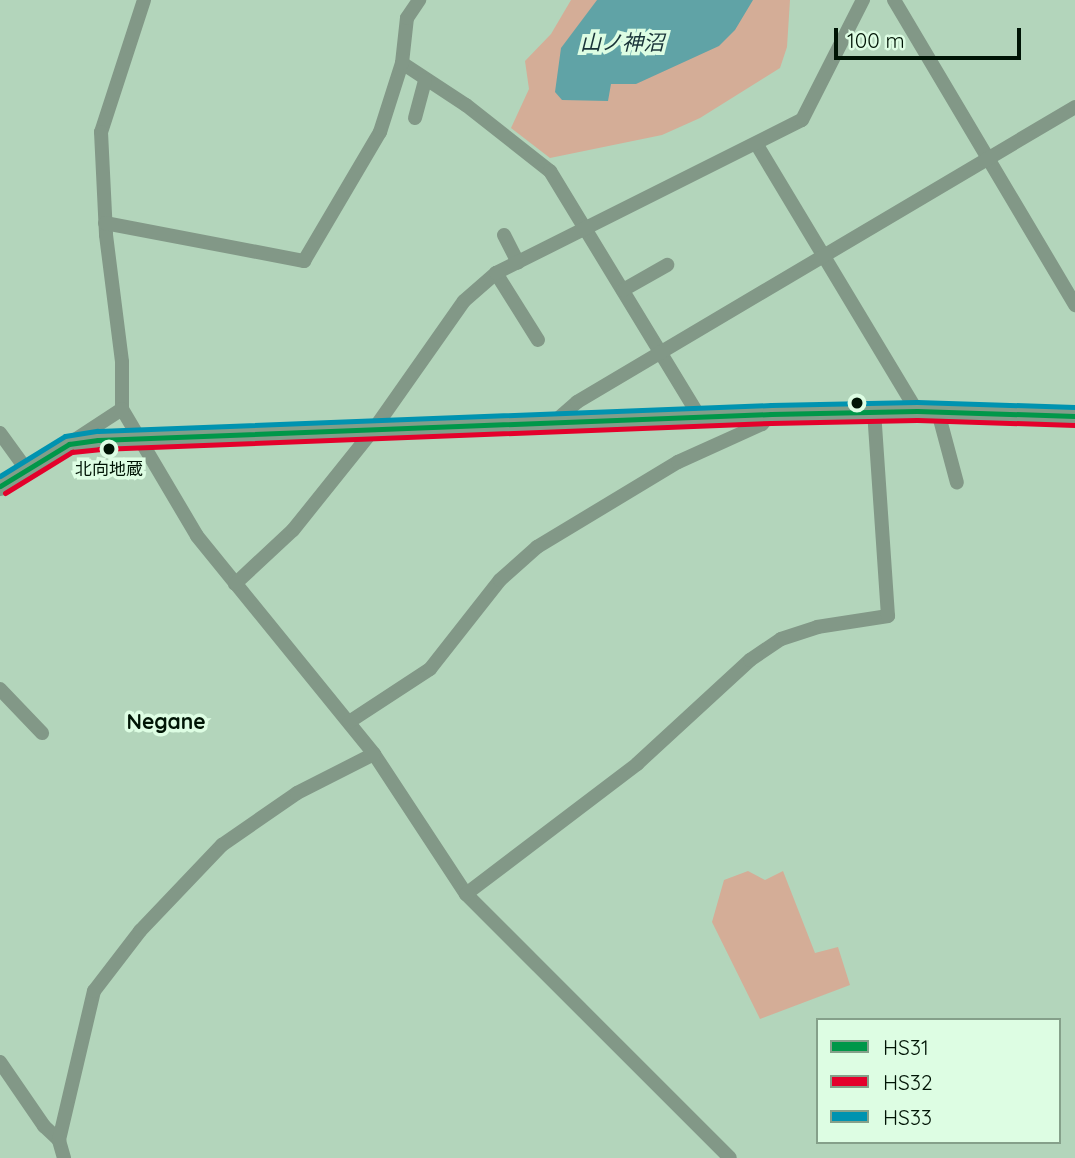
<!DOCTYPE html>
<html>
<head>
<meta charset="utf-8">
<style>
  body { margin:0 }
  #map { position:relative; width:1075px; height:1158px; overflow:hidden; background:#b3d5bb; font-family:Quicksand,"Noto Sans JP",sans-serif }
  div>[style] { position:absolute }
  .green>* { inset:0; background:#d4ad97 }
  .water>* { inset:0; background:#60a3a6 }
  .street>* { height:14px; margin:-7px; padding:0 7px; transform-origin:7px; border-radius:7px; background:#829887 }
  .secondary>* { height:19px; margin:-9.5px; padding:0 9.5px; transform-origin:9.5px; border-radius:9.5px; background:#819e8a }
  .bus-1>* { height:5px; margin:-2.5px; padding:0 2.5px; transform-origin:2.5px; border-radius:2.5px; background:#009749 }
  .bus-2>* { height:5px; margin:-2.5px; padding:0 2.5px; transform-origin:2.5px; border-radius:2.5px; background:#e4002b }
  .bus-3>* { height:5px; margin:-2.5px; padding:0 2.5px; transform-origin:2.5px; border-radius:2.5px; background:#0093b0 }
  .dots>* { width:19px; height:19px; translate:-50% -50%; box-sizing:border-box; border:4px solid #ddfde3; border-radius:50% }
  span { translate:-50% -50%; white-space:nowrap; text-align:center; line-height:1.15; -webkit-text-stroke:7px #ddfde3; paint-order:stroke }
  .bus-label { font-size:17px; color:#001405 }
  .water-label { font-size:21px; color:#193338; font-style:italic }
  .neighbourhood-label { font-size:21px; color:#001405; font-weight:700 }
  .legend { position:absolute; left:816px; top:1018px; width:245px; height:126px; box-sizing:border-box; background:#ddfde3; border:2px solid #85a08a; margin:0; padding:9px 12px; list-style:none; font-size:21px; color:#001405 }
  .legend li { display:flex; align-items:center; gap:14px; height:35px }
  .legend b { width:35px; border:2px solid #85a08a }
  .scale { position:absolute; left:834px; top:28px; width:187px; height:32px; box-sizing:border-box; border:4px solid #001405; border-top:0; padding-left:9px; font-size:21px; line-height:24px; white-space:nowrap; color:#001405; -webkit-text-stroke:5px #ddfde3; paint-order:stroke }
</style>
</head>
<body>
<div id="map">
  <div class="green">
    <i style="clip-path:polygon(571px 0,790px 0,787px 47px,780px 68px,700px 118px,662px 135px,550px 158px,511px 128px,529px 89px,525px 61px,551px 34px)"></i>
    <i style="clip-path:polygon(748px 871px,765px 880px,783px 871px,815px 953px,838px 947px,850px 985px,760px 1019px,712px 922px,724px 880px)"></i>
  </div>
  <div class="water">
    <i style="clip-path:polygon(597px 0,753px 0,735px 30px,719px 46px,636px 84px,611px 84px,608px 101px,562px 100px,555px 92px,561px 48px)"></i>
  </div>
  <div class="street">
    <i style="left:144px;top:0;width:139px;rotate:108deg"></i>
    <i style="left:101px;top:132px;width:103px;rotate:87.2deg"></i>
    <i style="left:106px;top:235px;width:128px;rotate:82.8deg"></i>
    <i style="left:122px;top:362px;width:47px;rotate:90deg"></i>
    <i style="left:122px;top:409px;width:147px;rotate:59.4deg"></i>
    <i style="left:197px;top:536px;width:281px;rotate:50.9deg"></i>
    <i style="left:374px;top:754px;width:168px;rotate:56.7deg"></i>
    <i style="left:466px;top:894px;width:373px;rotate:45deg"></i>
    <i style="left:894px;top:0;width:355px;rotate:59.3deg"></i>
    <i style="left:402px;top:63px;width:77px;rotate:33.3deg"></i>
    <i style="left:466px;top:105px;width:107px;rotate:38.2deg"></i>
    <i style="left:550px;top:171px;width:287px;rotate:58.7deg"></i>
    <i style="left:415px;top:118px;width:39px;rotate:-75deg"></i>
    <i style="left:757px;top:145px;width:310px;rotate:59deg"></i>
    <i style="left:105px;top:223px;width:203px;rotate:10.8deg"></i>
    <i style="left:304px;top:261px;width:150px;rotate:-59.5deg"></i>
    <i style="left:380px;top:132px;width:72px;rotate:-72.3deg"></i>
    <i style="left:402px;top:63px;width:45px;rotate:-83.7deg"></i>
    <i style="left:407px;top:18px;width:22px;rotate:-56deg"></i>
    <i style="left:504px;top:235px;width:31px;rotate:63deg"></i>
    <i style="left:496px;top:273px;width:79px;rotate:57.9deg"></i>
    <i style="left:623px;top:290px;width:51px;rotate:-29.6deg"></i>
    <i style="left:938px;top:412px;width:73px;rotate:75deg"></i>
    <i style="left:553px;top:423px;width:32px;rotate:-41deg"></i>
    <i style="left:577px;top:402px;width:579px;rotate:-30.64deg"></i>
    <i style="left:0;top:433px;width:44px;rotate:54.2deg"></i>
    <i style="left:70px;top:443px;width:62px;rotate:-33.2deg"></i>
    <i style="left:235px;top:584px;width:79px;rotate:-43deg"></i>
    <i style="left:293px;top:530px;width:129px;rotate:-51.3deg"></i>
    <i style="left:374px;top:429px;width:156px;rotate:-54.9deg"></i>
    <i style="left:464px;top:301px;width:43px;rotate:-41.2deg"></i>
    <i style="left:496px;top:273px;width:342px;rotate:-26.6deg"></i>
    <i style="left:802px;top:120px;width:135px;rotate:-63.1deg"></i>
    <i style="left:0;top:689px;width:61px;rotate:46.3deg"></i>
    <i style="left:349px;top:722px;width:97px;rotate:-33.2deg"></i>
    <i style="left:430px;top:669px;width:113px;rotate:-51.8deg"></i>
    <i style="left:500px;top:580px;width:50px;rotate:-41.7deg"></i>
    <i style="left:537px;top:547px;width:165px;rotate:-31.1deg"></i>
    <i style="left:678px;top:462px;width:92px;rotate:-24.3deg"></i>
    <i style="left:762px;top:424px;width:13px;rotate:-48deg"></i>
    <i style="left:466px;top:894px;width:215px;rotate:-37.2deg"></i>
    <i style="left:637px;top:764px;width:154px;rotate:-42.6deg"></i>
    <i style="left:750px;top:660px;width:37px;rotate:-34deg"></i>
    <i style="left:781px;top:639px;width:38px;rotate:-18deg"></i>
    <i style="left:817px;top:627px;width:72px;rotate:-8.8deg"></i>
    <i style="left:888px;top:616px;width:205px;rotate:-93.9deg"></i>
    <i style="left:0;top:1062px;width:78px;rotate:55.5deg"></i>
    <i style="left:44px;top:1126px;width:21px;rotate:43deg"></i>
    <i style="left:64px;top:1158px;width:19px;rotate:-106deg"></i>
    <i style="left:59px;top:1140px;width:153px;rotate:-76.8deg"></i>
    <i style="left:94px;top:991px;width:76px;rotate:-52.5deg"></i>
    <i style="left:140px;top:931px;width:119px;rotate:-46.4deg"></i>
    <i style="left:222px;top:845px;width:91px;rotate:-34.7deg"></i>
    <i style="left:297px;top:793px;width:86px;rotate:-26.9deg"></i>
  </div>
  <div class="secondary">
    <i style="left:0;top:486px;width:81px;rotate:-31.3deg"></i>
    <i style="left:69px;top:444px;width:29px;rotate:-8deg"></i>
    <i style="left:98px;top:440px;width:674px;rotate:-2.21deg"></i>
    <i style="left:771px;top:414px;width:146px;rotate:-1.2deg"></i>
    <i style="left:917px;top:411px;width:158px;rotate:1.8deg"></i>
  </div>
  <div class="bus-1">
    <i style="left:0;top:486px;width:81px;rotate:-31.3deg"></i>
    <i style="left:69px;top:444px;width:29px;rotate:-8deg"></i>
    <i style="left:98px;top:440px;width:674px;rotate:-2.21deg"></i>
    <i style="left:771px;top:414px;width:146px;rotate:-1.2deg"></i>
    <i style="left:917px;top:411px;width:158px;rotate:1.8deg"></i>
  </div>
  <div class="bus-2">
    <i style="left:5px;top:493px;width:79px;rotate:-31.5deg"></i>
    <i style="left:72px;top:452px;width:27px;rotate:-6deg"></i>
    <i style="left:99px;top:449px;width:673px;rotate:-2.22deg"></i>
    <i style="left:771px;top:423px;width:146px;rotate:-1.2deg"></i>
    <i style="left:917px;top:420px;width:158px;rotate:1.8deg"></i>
  </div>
  <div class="bus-3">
    <i style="left:0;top:476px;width:76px;rotate:-31.6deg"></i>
    <i style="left:65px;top:436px;width:33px;rotate:-9deg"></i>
    <i style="left:98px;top:431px;width:674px;rotate:-2.21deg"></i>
    <i style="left:771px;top:405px;width:146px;rotate:-1.2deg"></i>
    <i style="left:917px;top:402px;width:158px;rotate:1.8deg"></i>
  </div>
  <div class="dots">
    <i style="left:857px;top:403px;background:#001405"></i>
    <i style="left:109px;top:449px;background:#001405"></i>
  </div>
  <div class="bus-label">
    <span style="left:109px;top:469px">北向地蔵</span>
  </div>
  <div class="water-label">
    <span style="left:622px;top:42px">山ノ神沼</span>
  </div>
  <div class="neighbourhood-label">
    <span style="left:166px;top:721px">Negane</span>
  </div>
  <ul class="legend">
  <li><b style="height:9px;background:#009749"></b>HS31</li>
  <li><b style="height:9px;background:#e4002b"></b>HS32</li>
  <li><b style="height:9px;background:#0093b0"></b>HS33</li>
  </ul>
  <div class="scale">100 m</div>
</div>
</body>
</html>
